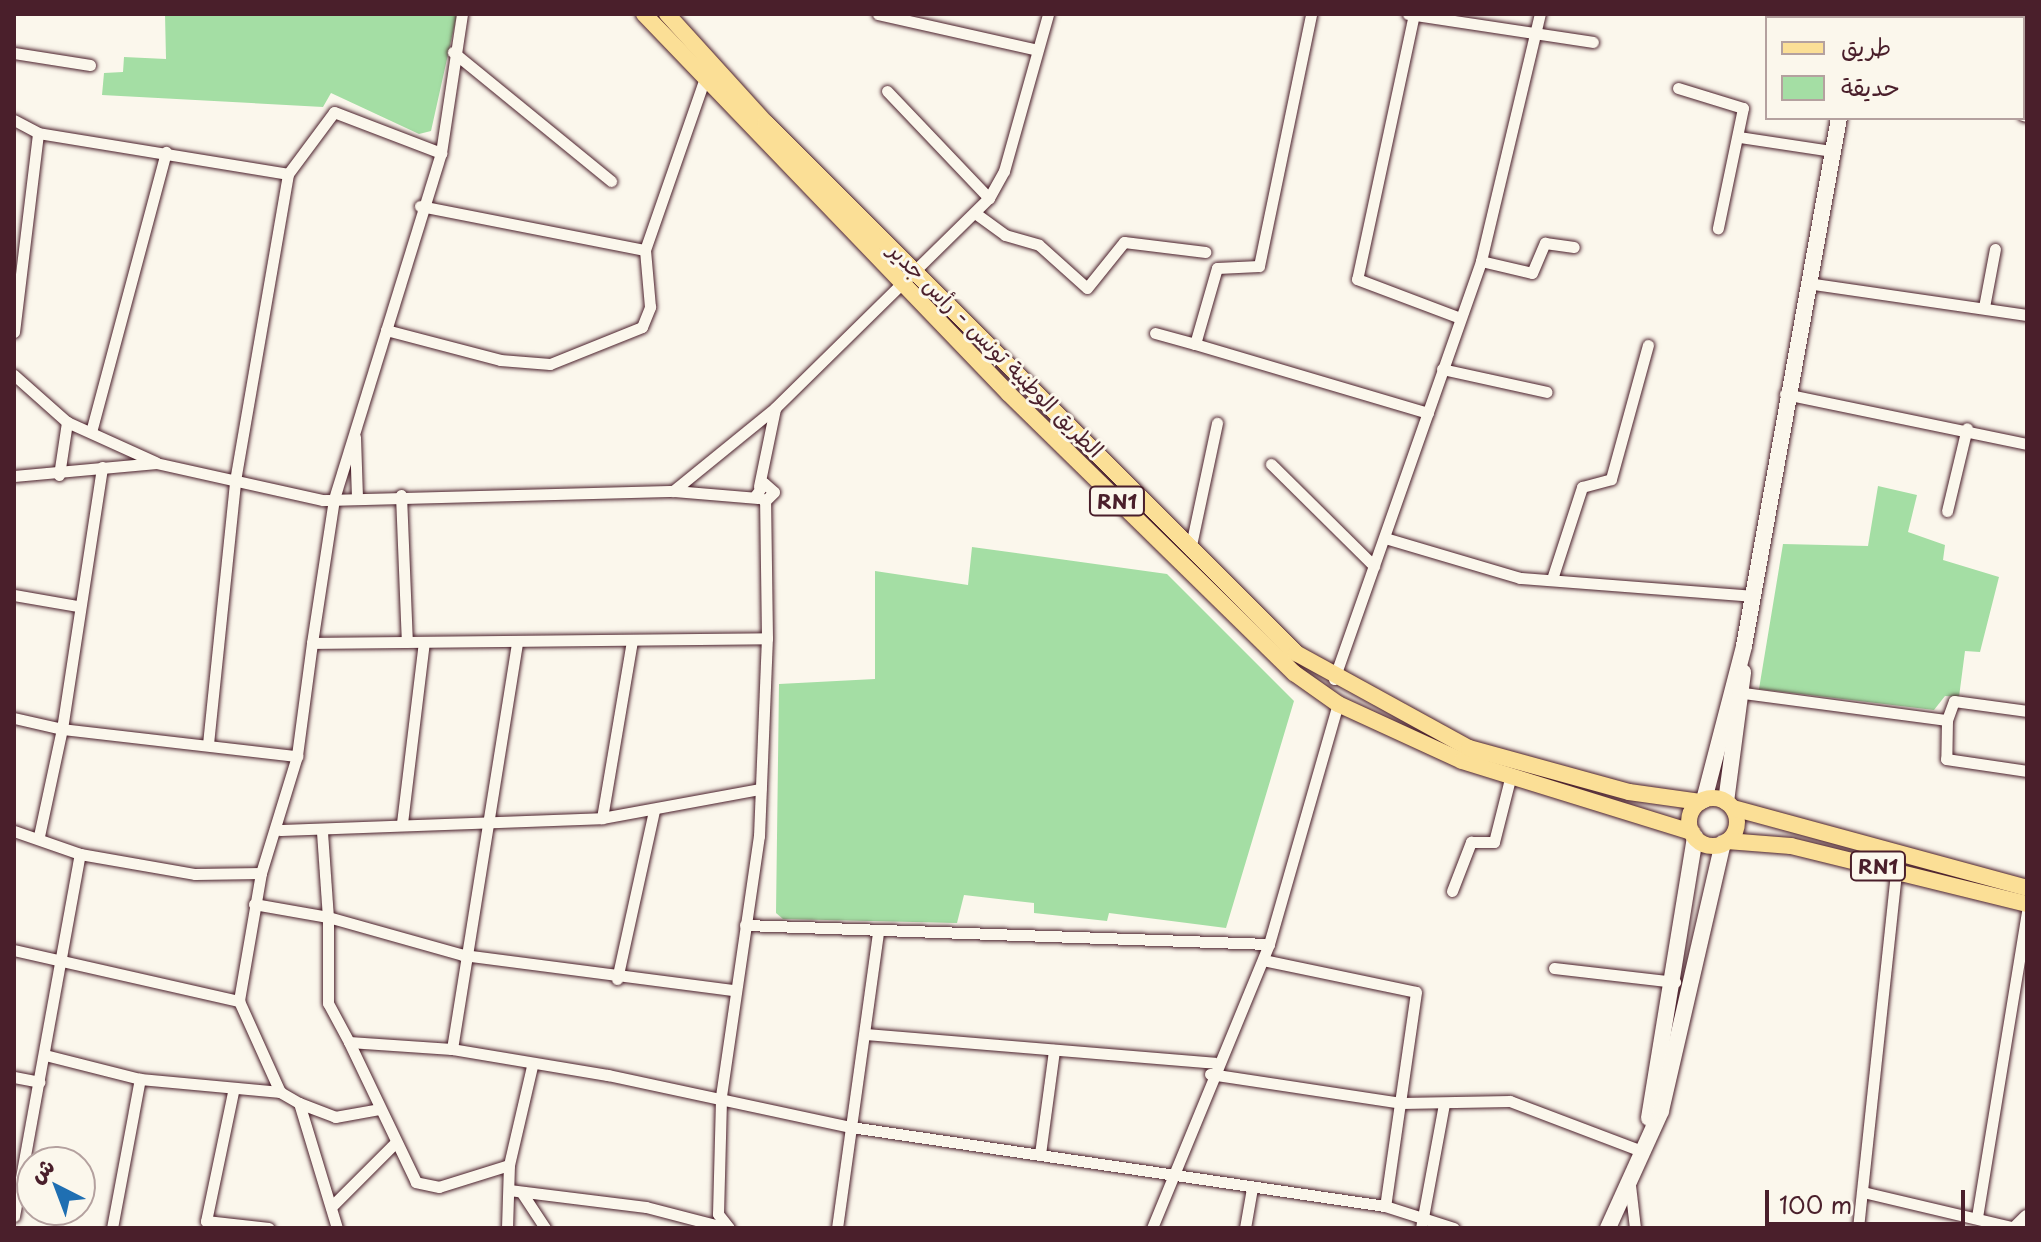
<!DOCTYPE html>
<html>
<head>
<meta charset="utf-8">
<style>
  body { margin:0 }
  #map { position:relative; width:2041px; height:1242px; overflow:hidden; background:#fbf7ec; font-family:"Playpen Sans","Playpen Sans Arabic",sans-serif }
  div>[style] { position:absolute }
  .green>* { inset:0; background:#a4dea4 }
  .roads { filter:drop-shadow(0 0 2px #4a1f2b) drop-shadow(0 0 2px #4a1f2b) }
  .street>* { height:11px; margin:-5.5px; padding:0 5.5px; transform-origin:5.5px; border-radius:5.5px; background:#fbf7ec }
  .secondary>* { height:16px; margin:-8px; padding:0 8px; transform-origin:8px; border-radius:8px; background:#fbf7ec }
  .primary>* { height:16px; margin:-8px; padding:0 8px; transform-origin:8px; border-radius:8px; background:#fbdf96 }
  .primary>.ring { margin:-8px; padding:0; box-sizing:content-box; background:none; border:16px solid #fbdf96; border-radius:50% }
  span { translate:-50% -50%; white-space:nowrap; text-align:center; line-height:1.15; -webkit-text-stroke:6px #fbf7ec; paint-order:stroke }
  .shield-label span { padding:2px 6px; background:#fbf7ec; border:2px solid; border-radius:6px; -webkit-text-stroke-width:0 }
  .shield-label { font-size:20px; color:#4a1f2b; font-weight:700 }
  .street-label { font-size:22px; color:#4a1f2b }
  .frame { position:absolute; inset:0; border:16px solid #4a1f2b; pointer-events:none }
  .legend { position:absolute; left:1765px; top:16px; width:260px; height:104px; box-sizing:border-box; background:#fbf7ec; border:2px solid #b4a19f; margin:0; padding:10px 14px; list-style:none; font-size:24px; color:#4a1f2b }
  .legend li { display:flex; align-items:center; gap:16px; height:40px }
  .legend b { width:40px; border:2px solid #b4a19f }
  .north { position:absolute; left:16px; top:1146px; width:80px; height:80px; box-sizing:border-box; background:#fbf7ec; border:2px solid #b4a19f; border-radius:50%; rotate:318deg; font-size:22px; font-weight:700; line-height:32px; text-align:center; color:#4a1f2b }
  .north::after { content:''; display:block; margin:auto; width:28px; height:36px; background:#1f6fb2; clip-path:polygon(50% 0,100% 100%,50% 72%,0 100%) }
  .scale { position:absolute; left:1765px; top:1190px; width:200px; height:36px; box-sizing:border-box; border:4px solid #4a1f2b; border-top:0; padding-left:10px; font-size:24px; line-height:28px; white-space:nowrap; color:#4a1f2b; -webkit-text-stroke:6px #fbf7ec; paint-order:stroke }
</style>
</head>
<body>
<div id="map">
  <div class="green">
    <i style="clip-path:polygon(165px 14px,457px 14px,431px 131px,419px 134px,331px 93px,323px 107px,102px 95px,104px 73px,123px 72px,124px 57px,166px 59px)"></i>
    <i style="clip-path:polygon(1878px 486px,1917px 495px,1908px 532px,1945px 545px,1943px 560px,1999px 577px,1980px 652px,1965px 651px,1959px 697px,1945px 696px,1934px 710px,1759px 689px,1783px 544px,1868px 546px)"></i>
    <i style="clip-path:polygon(972px 547px,1167px 574px,1294px 701px,1226px 928px,1109px 913px,1107px 921px,1034px 913px,1034px 903px,964px 895px,957px 923px,783px 919px,776px 913px,779px 684px,875px 679px,875px 571px,968px 585px)"></i>
  </div>
  <div class="roads">
    <div class="street">
      <i style="left:462px;top:14px;width:141px;rotate:98.6deg"></i>
      <i style="left:441px;top:153px;width:362px;rotate:107.2deg"></i>
      <i style="left:334px;top:499px;width:146px;rotate:98.7deg"></i>
      <i style="left:312px;top:643px;width:455px;rotate:-0.6deg"></i>
      <i style="left:878px;top:14px;width:159px;rotate:12.7deg"></i>
      <i style="left:1408px;top:14px;width:187px;rotate:8.6deg"></i>
      <i style="left:1414px;top:14px;width:271px;rotate:102.1deg"></i>
      <i style="left:1357px;top:279px;width:110px;rotate:20.7deg"></i>
      <i style="left:453px;top:52px;width:204px;rotate:39.2deg"></i>
      <i style="left:14px;top:53px;width:77px;rotate:9deg"></i>
      <i style="left:1678px;top:88px;width:68px;rotate:17.1deg"></i>
      <i style="left:1743px;top:108px;width:123px;rotate:101.8deg"></i>
      <i style="left:887px;top:91px;width:148px;rotate:46.4deg"></i>
      <i style="left:2023px;top:115px;width:4px;rotate:14deg"></i>
      <i style="left:14px;top:120px;width:27px;rotate:28deg"></i>
      <i style="left:1739px;top:137px;width:94px;rotate:8.6deg"></i>
      <i style="left:420px;top:206px;width:229px;rotate:11.1deg"></i>
      <i style="left:975px;top:213px;width:37px;rotate:36deg"></i>
      <i style="left:1005px;top:235px;width:35px;rotate:16deg"></i>
      <i style="left:1039px;top:245px;width:64px;rotate:41.9deg"></i>
      <i style="left:1087px;top:288px;width:59px;rotate:-51.2deg"></i>
      <i style="left:1124px;top:242px;width:82px;rotate:7deg"></i>
      <i style="left:1481px;top:261px;width:52px;rotate:13.2deg"></i>
      <i style="left:1532px;top:273px;width:33px;rotate:-67deg"></i>
      <i style="left:1545px;top:243px;width:29px;rotate:8deg"></i>
      <i style="left:1807px;top:283px;width:222px;rotate:8.3deg"></i>
      <i style="left:1984px;top:307px;width:59px;rotate:-79.3deg"></i>
      <i style="left:386px;top:330px;width:118px;rotate:14.7deg"></i>
      <i style="left:500px;top:360px;width:50px;rotate:4.6deg"></i>
      <i style="left:550px;top:364px;width:99px;rotate:-21.9deg"></i>
      <i style="left:642px;top:327px;width:22px;rotate:-68deg"></i>
      <i style="left:650px;top:307px;width:57px;rotate:-95deg"></i>
      <i style="left:645px;top:250px;width:179px;rotate:-70.8deg"></i>
      <i style="left:14px;top:332px;width:200px;rotate:-83.1deg"></i>
      <i style="left:38px;top:133px;width:253px;rotate:9.3deg"></i>
      <i style="left:1155px;top:333px;width:41px;rotate:15.4deg"></i>
      <i style="left:1195px;top:344px;width:79px;rotate:-73.9deg"></i>
      <i style="left:1217px;top:268px;width:42px;rotate:-2.7deg"></i>
      <i style="left:1259px;top:266px;width:257px;rotate:-78.3deg"></i>
      <i style="left:1195px;top:344px;width:243px;rotate:16.5deg"></i>
      <i style="left:1442px;top:369px;width:107px;rotate:12.4deg"></i>
      <i style="left:14px;top:375px;width:71px;rotate:41.6deg"></i>
      <i style="left:67px;top:422px;width:97px;rotate:24.4deg"></i>
      <i style="left:1785px;top:394px;width:247px;rotate:11.7deg"></i>
      <i style="left:91px;top:432px;width:290px;rotate:-75deg"></i>
      <i style="left:355px;top:437px;width:61px;rotate:88.1deg"></i>
      <i style="left:1271px;top:464px;width:145px;rotate:44.7deg"></i>
      <i style="left:59px;top:475px;width:54px;rotate:-81.4deg"></i>
      <i style="left:14px;top:476px;width:143px;rotate:-5.2deg"></i>
      <i style="left:156px;top:463px;width:171px;rotate:12.5deg"></i>
      <i style="left:323px;top:500px;width:350px;rotate:-1.5deg"></i>
      <i style="left:673px;top:491px;width:132px;rotate:-39.1deg"></i>
      <i style="left:775px;top:408px;width:300px;rotate:-44.5deg"></i>
      <i style="left:989px;top:198px;width:31px;rotate:-61deg"></i>
      <i style="left:1004px;top:171px;width:163px;rotate:-74.3deg"></i>
      <i style="left:759px;top:486px;width:79px;rotate:-78.3deg"></i>
      <i style="left:674px;top:491px;width:84px;rotate:4.8deg"></i>
      <i style="left:401px;top:495px;width:147px;rotate:87.7deg"></i>
      <i style="left:1947px;top:511px;width:85px;rotate:-76.5deg"></i>
      <i style="left:1385px;top:538px;width:141px;rotate:16.5deg"></i>
      <i style="left:1520px;top:578px;width:233px;rotate:4.4deg"></i>
      <i style="left:1190px;top:550px;width:130px;rotate:-78deg"></i>
      <i style="left:1552px;top:579px;width:97px;rotate:-71.9deg"></i>
      <i style="left:1582px;top:487px;width:30px;rotate:-15deg"></i>
      <i style="left:1611px;top:479px;width:139px;rotate:-74.6deg"></i>
      <i style="left:14px;top:595px;width:65px;rotate:9.8deg"></i>
      <i style="left:312px;top:643px;width:114px;rotate:97.6deg"></i>
      <i style="left:297px;top:756px;width:122px;rotate:107.1deg"></i>
      <i style="left:261px;top:873px;width:130px;rotate:99.8deg"></i>
      <i style="left:239px;top:1001px;width:100px;rotate:65.7deg"></i>
      <i style="left:280px;top:1092px;width:22px;rotate:30deg"></i>
      <i style="left:299px;top:1103px;width:131px;rotate:73.1deg"></i>
      <i style="left:1334px;top:679px;width:443px;rotate:-70.6deg"></i>
      <i style="left:1481px;top:261px;width:254px;rotate:-76.6deg"></i>
      <i style="left:1736px;top:692px;width:213px;rotate:7.6deg"></i>
      <i style="left:1947px;top:720px;width:39px;rotate:91deg"></i>
      <i style="left:1946px;top:759px;width:82px;rotate:8.4deg"></i>
      <i style="left:14px;top:718px;width:49px;rotate:12.9deg"></i>
      <i style="left:62px;top:729px;width:265px;rotate:-81.3deg"></i>
      <i style="left:1947px;top:720px;width:20px;rotate:-70deg"></i>
      <i style="left:1954px;top:701px;width:74px;rotate:7.8deg"></i>
      <i style="left:208px;top:744px;width:264px;rotate:-84.1deg"></i>
      <i style="left:235px;top:481px;width:312px;rotate:-80.2deg"></i>
      <i style="left:288px;top:174px;width:77px;rotate:-53.4deg"></i>
      <i style="left:334px;top:112px;width:115px;rotate:21deg"></i>
      <i style="left:602px;top:818px;width:180px;rotate:-80.4deg"></i>
      <i style="left:402px;top:823px;width:182px;rotate:-83.1deg"></i>
      <i style="left:280px;top:830px;width:322px;rotate:-2.1deg"></i>
      <i style="left:602px;top:818px;width:161px;rotate:-10.4deg"></i>
      <i style="left:14px;top:831px;width:70px;rotate:19.2deg"></i>
      <i style="left:322px;top:832px;width:85px;rotate:86deg"></i>
      <i style="left:328px;top:917px;width:140px;rotate:15.7deg"></i>
      <i style="left:463px;top:955px;width:272px;rotate:7.4deg"></i>
      <i style="left:39px;top:836px;width:109px;rotate:-77.9deg"></i>
      <i style="left:62px;top:729px;width:237px;rotate:6.6deg"></i>
      <i style="left:1452px;top:891px;width:53px;rotate:-68.8deg"></i>
      <i style="left:1471px;top:842px;width:23px"></i>
      <i style="left:1494px;top:842px;width:69px;rotate:-75.8deg"></i>
      <i style="left:254px;top:904px;width:75px;rotate:10deg"></i>
      <i style="left:328px;top:917px;width:86px;rotate:90deg"></i>
      <i style="left:328px;top:1003px;width:44px;rotate:61.7deg"></i>
      <i style="left:745px;top:925px;width:524px;rotate:2.08deg"></i>
      <i style="left:14px;top:950px;width:231px;rotate:12.8deg"></i>
      <i style="left:1263px;top:960px;width:156px;rotate:11.8deg"></i>
      <i style="left:1416px;top:992px;width:216px;rotate:98.2deg"></i>
      <i style="left:1554px;top:968px;width:122px;rotate:6.6deg"></i>
      <i style="left:617px;top:979px;width:172px;rotate:-77.6deg"></i>
      <i style="left:865px;top:1034px;width:351px;rotate:4.7deg"></i>
      <i style="left:452px;top:1049px;width:411px;rotate:-80.9deg"></i>
      <i style="left:45px;top:1055px;width:98px;rotate:14.2deg"></i>
      <i style="left:1210px;top:1074px;width:193px;rotate:8.6deg"></i>
      <i style="left:1401px;top:1103px;width:109px;rotate:-1.1deg"></i>
      <i style="left:1510px;top:1101px;width:143px;rotate:20.8deg"></i>
      <i style="left:14px;top:1077px;width:26px;rotate:11deg"></i>
      <i style="left:233px;top:1092px;width:132px;rotate:101.8deg"></i>
      <i style="left:206px;top:1221px;width:63px;rotate:6.3deg"></i>
      <i style="left:299px;top:1103px;width:39px;rotate:21deg"></i>
      <i style="left:335px;top:1117px;width:46px;rotate:-10.1deg"></i>
      <i style="left:1040px;top:1154px;width:105px;rotate:-82.3deg"></i>
      <i style="left:509px;top:1165px;width:73px;rotate:162.6deg"></i>
      <i style="left:439px;top:1187px;width:24px;rotate:-168deg"></i>
      <i style="left:416px;top:1182px;width:155px;rotate:-115.6deg"></i>
      <i style="left:349px;top:1042px;width:103px;rotate:3.9deg"></i>
      <i style="left:452px;top:1049px;width:158px;rotate:9.5deg"></i>
      <i style="left:608px;top:1075px;width:249px;rotate:12.1deg"></i>
      <i style="left:851px;top:1127px;width:540px;rotate:8.42deg"></i>
      <i style="left:1385px;top:1206px;width:72px;rotate:17.7deg"></i>
      <i style="left:1630px;top:1185px;width:43px;rotate:83.4deg"></i>
      <i style="left:509px;top:1190px;width:138px;rotate:7.1deg"></i>
      <i style="left:646px;top:1207px;width:75px;rotate:14.6deg"></i>
      <i style="left:1863px;top:1192px;width:156px;rotate:13.3deg"></i>
      <i style="left:522px;top:1193px;width:42px;rotate:56.7deg"></i>
      <i style="left:331px;top:1207px;width:91px;rotate:-45deg"></i>
      <i style="left:14px;top:1216px;width:368px;rotate:-79.7deg"></i>
      <i style="left:80px;top:854px;width:117px;rotate:9.9deg"></i>
      <i style="left:195px;top:874px;width:66px;rotate:-0.9deg"></i>
      <i style="left:1977px;top:1217px;width:309px;rotate:-80.7deg"></i>
      <i style="left:112px;top:1228px;width:152px;rotate:-79.4deg"></i>
      <i style="left:140px;top:1079px;width:141px;rotate:5.3deg"></i>
      <i style="left:507px;top:1228px;width:63px;rotate:-88.2deg"></i>
      <i style="left:509px;top:1165px;width:102px;rotate:-76.9deg"></i>
      <i style="left:729px;top:1228px;width:18px;rotate:-128deg"></i>
      <i style="left:718px;top:1214px;width:118px;rotate:-88.5deg"></i>
      <i style="left:721px;top:1096px;width:263px;rotate:-81.7deg"></i>
      <i style="left:759px;top:836px;width:198px;rotate:-87.7deg"></i>
      <i style="left:767px;top:638px;width:137px;rotate:-90.8deg"></i>
      <i style="left:765px;top:501px;width:11px;rotate:-146deg"></i>
      <i style="left:756px;top:495px;width:14px;rotate:-56deg"></i>
      <i style="left:764px;top:483px;width:13px;rotate:42deg"></i>
      <i style="left:774px;top:492px;width:13px;rotate:135deg"></i>
      <i style="left:837px;top:1228px;width:300px;rotate:-82.1deg"></i>
      <i style="left:1152px;top:1228px;width:307px;rotate:-67.6deg"></i>
      <i style="left:1269px;top:944px;width:250px;rotate:-74deg"></i>
      <i style="left:1245px;top:1228px;width:41px;rotate:-80.1deg"></i>
      <i style="left:1421px;top:1228px;width:126px;rotate:-79.5deg"></i>
      <i style="left:1858px;top:1228px;width:360px;rotate:-83.9deg"></i>
    </div>
    <div class="secondary">
      <i style="left:1859px;top:18px;width:4px;rotate:-76deg"></i>
      <i style="left:1704px;top:800px;width:159px;rotate:-75.4deg"></i>
      <i style="left:1744px;top:646px;width:536px;rotate:-79.8deg"></i>
      <i style="left:1726px;top:802px;width:131px;rotate:-82.5deg"></i>
      <i style="left:1649px;top:1118px;width:285px;rotate:-80.7deg"></i>
      <i style="left:1608px;top:1228px;width:128px;rotate:-65.6deg"></i>
      <i style="left:1661px;top:1111px;width:275px;rotate:-77deg"></i>
      <i style="left:2017px;top:1228px;width:14px;rotate:-45deg"></i>
    </div>
    <div class="primary">
      <i style="left:644px;top:14px;width:527px;rotate:46.15deg"></i>
      <i style="left:1009px;top:394px;width:399px;rotate:44.4deg"></i>
      <i style="left:1294px;top:673px;width:54px;rotate:35.2deg"></i>
      <i style="left:1338px;top:704px;width:136px;rotate:24.7deg"></i>
      <i style="left:1462px;top:761px;width:241px;rotate:17.2deg"></i>
      <i style="left:667px;top:14px;width:147px;rotate:47.8deg"></i>
      <i style="left:766px;top:123px;width:750px;rotate:45deg"></i>
      <i style="left:1296px;top:653px;width:197px;rotate:28.8deg"></i>
      <i style="left:1469px;top:748px;width:166px;rotate:15.4deg"></i>
      <i style="left:1629px;top:792px;width:72px;rotate:8deg"></i>
      <i class="ring" style="left:1689px;top:798px;width:32px;height:32px"></i>
      <i style="left:1733px;top:808px;width:305px;rotate:15.2deg"></i>
      <i style="left:1727px;top:841px;width:64px;rotate:4.5deg"></i>
      <i style="left:1791px;top:846px;width:243px;rotate:13.8deg"></i>
    </div>
  </div>
  <div class="shield-label">
    <span style="left:1117px;top:501px">RN1</span>
    <span style="left:1878px;top:866px">RN1</span>
  </div>
  <div class="street-label">
    <span style="left:997px;top:349px;rotate:45deg">الطريق الوطنية تونس - رأس جدير</span>
  </div>
  <div class="frame"></div>
  <ul class="legend">
  <li><b style="height:10px;background:#fbdf96"></b>طريق</li>
  <li><b style="height:22px;background:#a4dea4"></b>حديقة</li>
  </ul>
  <div class="north">ش</div>
  <div class="scale">100 m</div>
</div>
</body>
</html>
